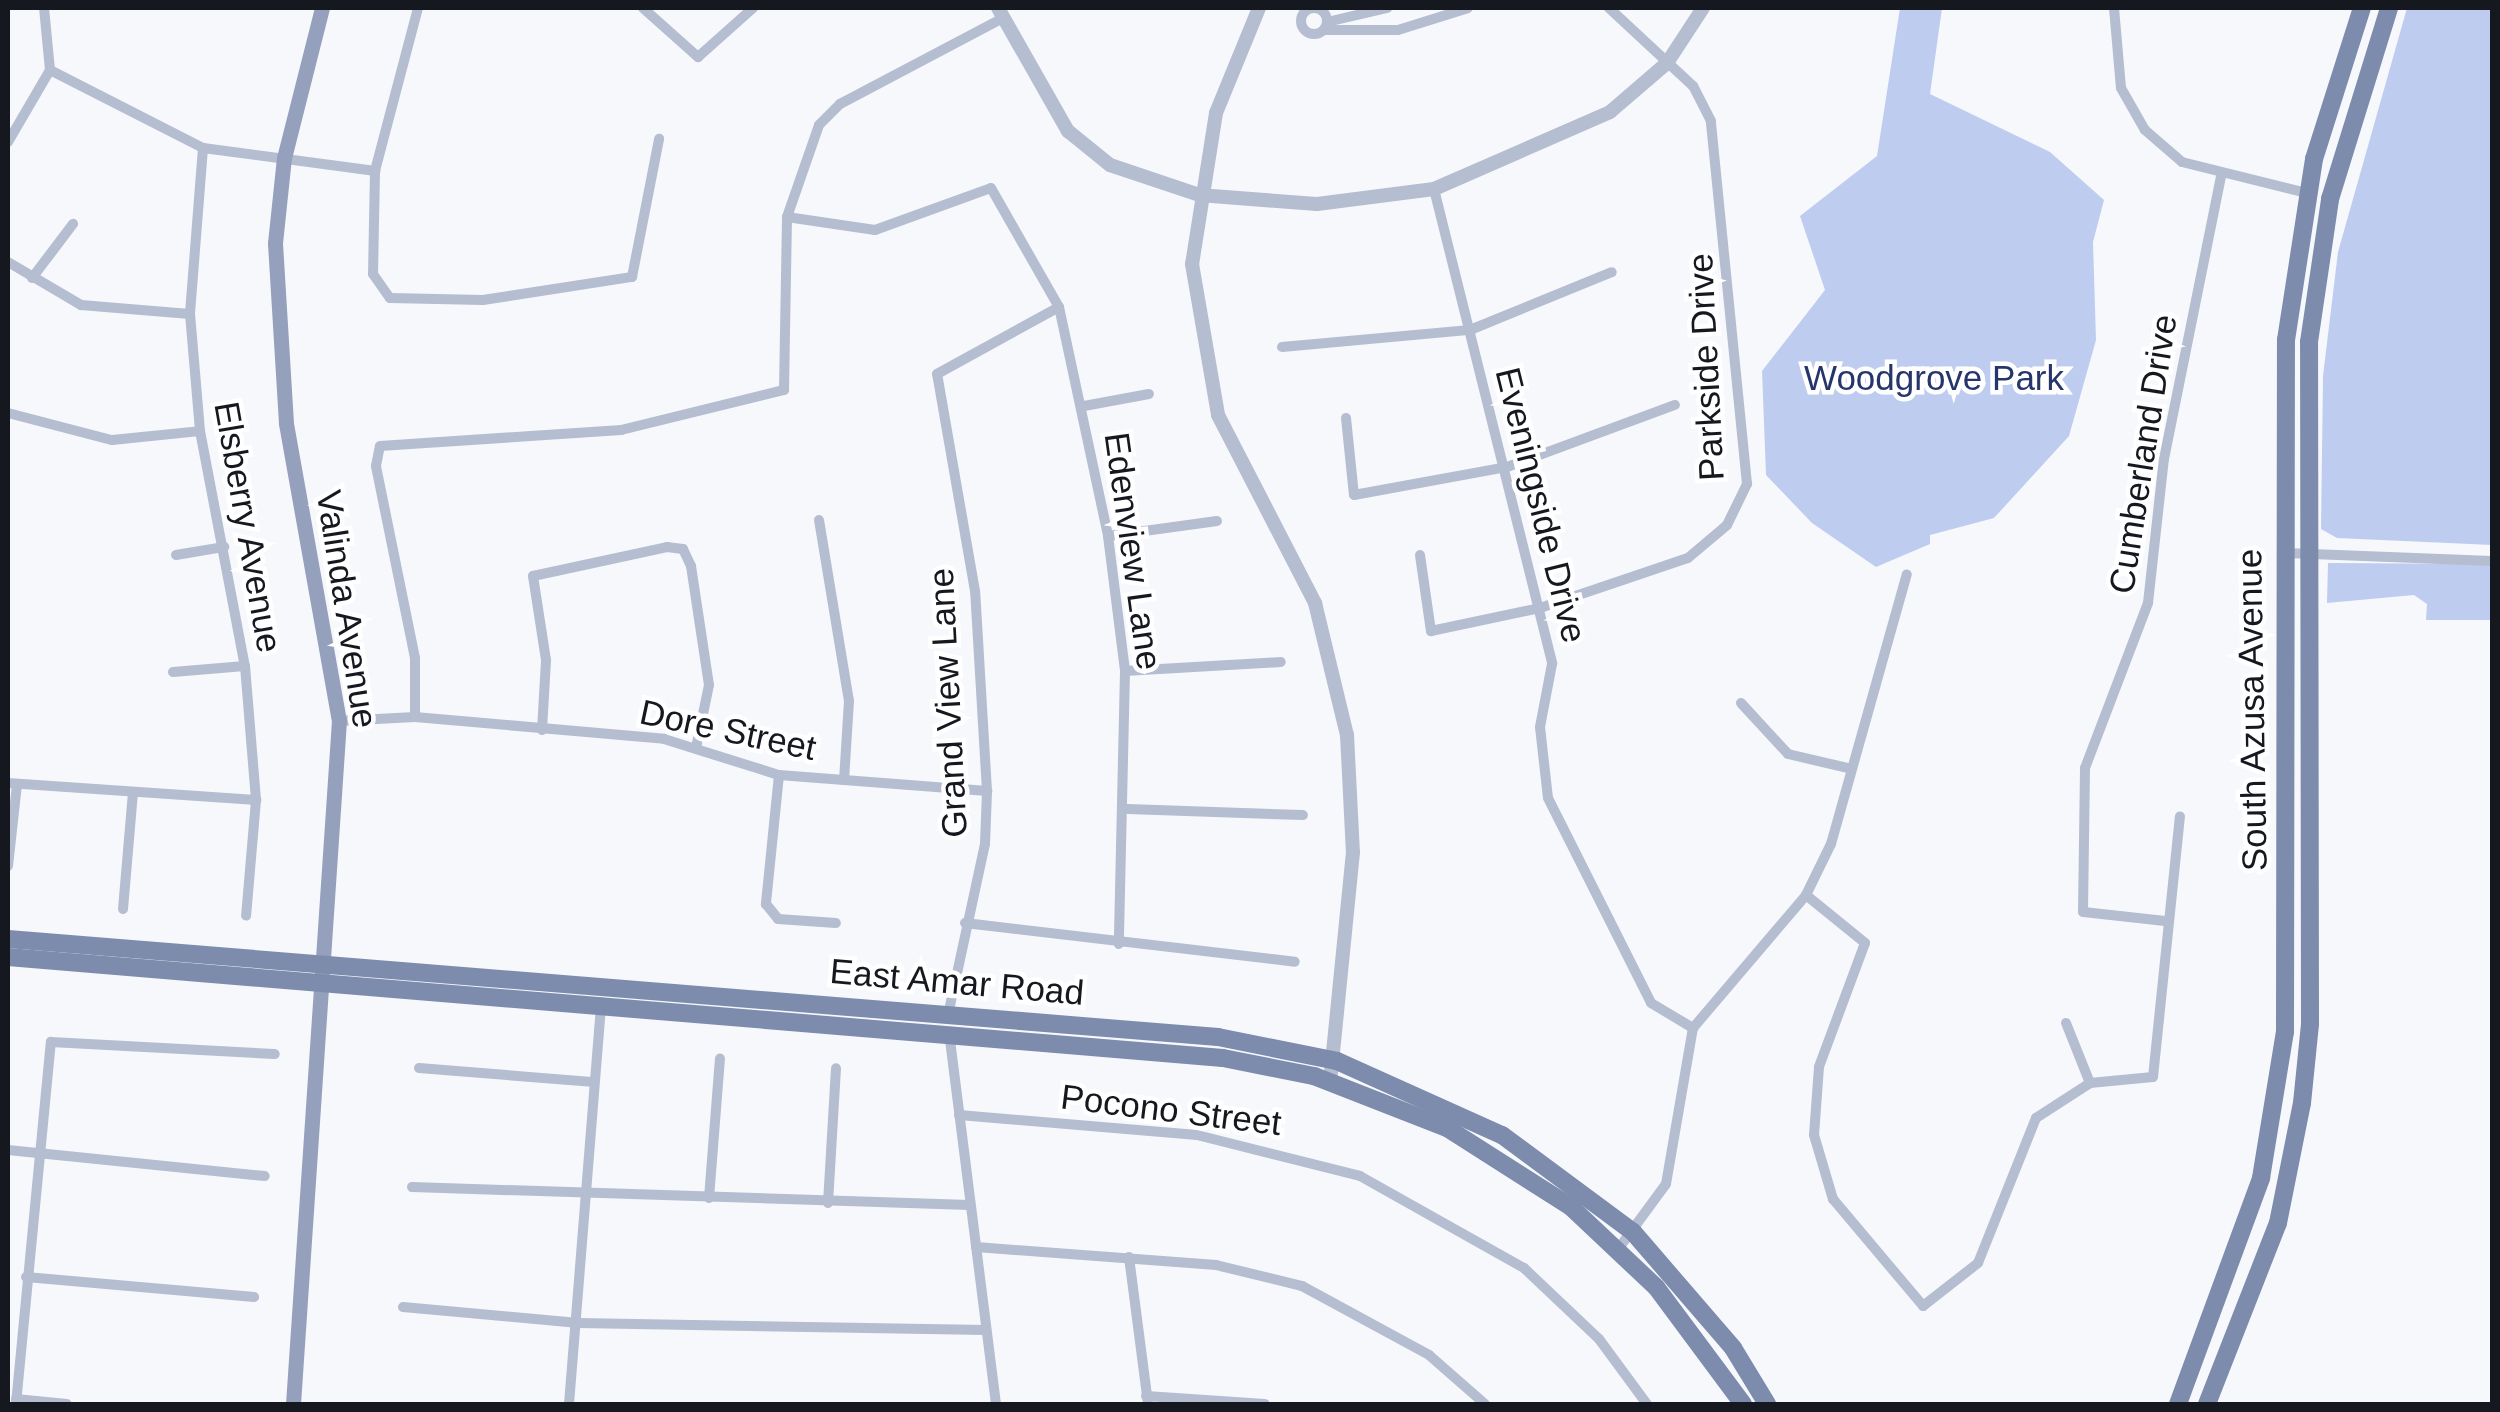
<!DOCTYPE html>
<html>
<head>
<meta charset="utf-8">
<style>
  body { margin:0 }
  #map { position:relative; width:2500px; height:1412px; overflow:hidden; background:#f6f8fc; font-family:Arial,sans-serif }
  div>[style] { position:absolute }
  .green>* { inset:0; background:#beccf0 }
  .minor>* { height:10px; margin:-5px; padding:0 5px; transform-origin:5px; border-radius:5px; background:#b5bdd0 }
  .minor>.ring { margin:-5px; padding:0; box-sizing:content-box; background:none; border:10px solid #b5bdd0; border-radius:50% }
  .tertiary>* { height:14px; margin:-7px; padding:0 7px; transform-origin:7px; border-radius:7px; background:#b5bdd0 }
  .secondary>* { height:15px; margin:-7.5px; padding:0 7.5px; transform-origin:7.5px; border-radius:7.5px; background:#94a0bc }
  .primary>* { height:18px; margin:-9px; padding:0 9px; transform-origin:9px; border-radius:9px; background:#7d8bad }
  span { translate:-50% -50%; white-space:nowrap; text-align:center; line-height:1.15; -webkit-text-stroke:9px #fff; paint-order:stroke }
  .street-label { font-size:35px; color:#15181f }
  .park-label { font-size:35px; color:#26366b }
  .frame { position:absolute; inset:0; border:10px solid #15181f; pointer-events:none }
</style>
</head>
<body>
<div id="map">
  <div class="green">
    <i style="clip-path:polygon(1900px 8px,1942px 8px,1930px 94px,2050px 152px,2104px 200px,2093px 242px,2096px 340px,2069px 436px,1994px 518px,1930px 535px,1930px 544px,1876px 567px,1812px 523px,1766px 475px,1762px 371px,1825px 290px,1800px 216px,1877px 156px)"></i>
    <i style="clip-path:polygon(2407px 8px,2492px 8px,2492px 545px,2337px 538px,2321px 529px,2323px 376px,2338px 252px)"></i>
    <i style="clip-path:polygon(2328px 563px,2492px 564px,2492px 620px,2426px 620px,2427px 604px,2414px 595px,2327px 603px)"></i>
  </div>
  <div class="minor">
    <i style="left:418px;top:8px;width:169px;rotate:104.8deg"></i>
    <i style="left:375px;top:171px;width:103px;rotate:91.1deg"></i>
    <i style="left:373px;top:274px;width:29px;rotate:55deg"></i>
    <i style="left:390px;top:298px;width:93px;rotate:1.2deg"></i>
    <i style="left:483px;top:300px;width:151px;rotate:-8.8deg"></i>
    <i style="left:632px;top:277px;width:141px;rotate:-78.9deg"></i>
    <i style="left:643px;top:8px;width:74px;rotate:41.7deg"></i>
    <i style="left:698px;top:57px;width:74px;rotate:-41.7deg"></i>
    <i style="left:2114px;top:8px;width:80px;rotate:85deg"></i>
    <i style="left:2121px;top:88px;width:48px;rotate:60.3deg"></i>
    <i style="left:2145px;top:130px;width:49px;rotate:40.9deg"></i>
    <i style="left:2182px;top:162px;width:128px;rotate:14deg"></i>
    <i class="ring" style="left:1301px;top:8px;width:16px;height:16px"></i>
    <i style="left:1327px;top:22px;width:62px;rotate:-13.1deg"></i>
    <i style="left:1324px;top:30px;width:74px"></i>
    <i style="left:1398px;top:30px;width:73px;rotate:-17.4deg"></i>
    <i style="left:50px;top:70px;width:172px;rotate:27deg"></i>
    <i style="left:203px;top:148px;width:174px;rotate:7.6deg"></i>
    <i style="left:8px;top:142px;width:83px;rotate:-59.7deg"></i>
    <i style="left:50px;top:70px;width:62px;rotate:-95.5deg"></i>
    <i style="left:203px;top:148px;width:167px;rotate:94.5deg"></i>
    <i style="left:190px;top:314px;width:117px;rotate:85.1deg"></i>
    <i style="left:200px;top:431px;width:239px;rotate:79.2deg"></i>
    <i style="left:245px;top:666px;width:134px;rotate:85.3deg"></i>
    <i style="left:256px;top:800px;width:116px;rotate:94.9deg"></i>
    <i style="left:1434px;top:189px;width:489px;rotate:76deg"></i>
    <i style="left:1552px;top:664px;width:64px;rotate:100.8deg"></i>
    <i style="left:1540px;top:727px;width:71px;rotate:83.6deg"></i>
    <i style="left:1548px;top:798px;width:229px;rotate:63.3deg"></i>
    <i style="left:1651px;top:1003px;width:49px;rotate:30.8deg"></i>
    <i style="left:787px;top:217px;width:89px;rotate:8.4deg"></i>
    <i style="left:875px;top:230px;width:123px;rotate:-19.9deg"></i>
    <i style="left:991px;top:188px;width:137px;rotate:60.3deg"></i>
    <i style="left:1059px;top:307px;width:234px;rotate:77.9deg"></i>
    <i style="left:1108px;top:536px;width:136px;rotate:82.8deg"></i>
    <i style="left:1125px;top:671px;width:273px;rotate:91.3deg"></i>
    <i style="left:8px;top:262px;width:85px;rotate:30.5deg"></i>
    <i style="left:81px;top:305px;width:109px;rotate:4.7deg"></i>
    <i style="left:32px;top:278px;width:68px;rotate:-52.8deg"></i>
    <i style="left:1282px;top:347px;width:189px;rotate:-5.2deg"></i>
    <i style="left:1470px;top:330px;width:153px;rotate:-22.2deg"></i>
    <i style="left:1084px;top:406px;width:66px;rotate:-10.5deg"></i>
    <i style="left:8px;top:413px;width:107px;rotate:14.6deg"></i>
    <i style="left:112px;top:440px;width:88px;rotate:-5.8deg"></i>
    <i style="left:1346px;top:418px;width:77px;rotate:84.1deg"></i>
    <i style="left:1354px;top:495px;width:156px;rotate:-10.4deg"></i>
    <i style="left:1507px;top:467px;width:179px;rotate:-20.3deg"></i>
    <i style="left:819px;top:520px;width:183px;rotate:80.6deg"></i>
    <i style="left:849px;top:701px;width:79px;rotate:93.6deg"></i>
    <i style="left:1108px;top:536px;width:110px;rotate:-7.8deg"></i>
    <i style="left:2284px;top:553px;width:208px;rotate:2.2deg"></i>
    <i style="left:176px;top:555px;width:49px;rotate:-9.5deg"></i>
    <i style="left:1420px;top:555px;width:77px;rotate:81.8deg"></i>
    <i style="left:1431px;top:631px;width:111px;rotate:-11.9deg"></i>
    <i style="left:1540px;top:608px;width:156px;rotate:-18.7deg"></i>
    <i style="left:1688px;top:558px;width:51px;rotate:-40.2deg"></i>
    <i style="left:1727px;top:525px;width:46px;rotate:-64deg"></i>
    <i style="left:1747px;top:484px;width:365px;rotate:-95.7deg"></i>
    <i style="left:1711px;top:121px;width:39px;rotate:-117deg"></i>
    <i style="left:1693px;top:86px;width:115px;rotate:-137.1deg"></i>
    <i style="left:1125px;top:671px;width:156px;rotate:-3.3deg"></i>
    <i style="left:173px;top:672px;width:72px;rotate:-4.8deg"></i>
    <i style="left:1741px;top:703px;width:69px;rotate:47.3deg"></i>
    <i style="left:1788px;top:754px;width:62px;rotate:13.1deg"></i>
    <i style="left:415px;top:717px;width:59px;rotate:-90deg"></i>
    <i style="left:415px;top:658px;width:196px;rotate:-101.5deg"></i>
    <i style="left:376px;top:466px;width:20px;rotate:-79deg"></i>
    <i style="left:380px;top:446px;width:242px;rotate:-3.8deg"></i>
    <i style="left:621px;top:430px;width:168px;rotate:-13.8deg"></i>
    <i style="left:784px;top:390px;width:173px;rotate:-89deg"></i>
    <i style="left:787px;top:217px;width:97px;rotate:-70.8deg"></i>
    <i style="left:819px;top:125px;width:30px;rotate:-45deg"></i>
    <i style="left:840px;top:104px;width:184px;rotate:-27.8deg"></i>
    <i style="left:339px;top:721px;width:76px;rotate:-3deg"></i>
    <i style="left:415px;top:717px;width:250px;rotate:5deg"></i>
    <i style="left:664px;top:739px;width:121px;rotate:17.4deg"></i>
    <i style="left:779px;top:775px;width:209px;rotate:4.4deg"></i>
    <i style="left:542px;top:730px;width:70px;rotate:-86.7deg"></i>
    <i style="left:546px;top:660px;width:85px;rotate:-98.8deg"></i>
    <i style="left:533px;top:576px;width:137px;rotate:-12.2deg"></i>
    <i style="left:667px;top:547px;width:16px;rotate:7deg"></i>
    <i style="left:683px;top:549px;width:19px;rotate:65deg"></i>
    <i style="left:691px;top:566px;width:120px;rotate:81.4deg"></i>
    <i style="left:709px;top:685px;width:64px;rotate:101.7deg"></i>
    <i style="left:779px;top:775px;width:130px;rotate:95.8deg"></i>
    <i style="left:766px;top:904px;width:19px;rotate:51deg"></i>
    <i style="left:778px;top:919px;width:58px;rotate:3.9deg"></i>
    <i style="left:8px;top:783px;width:249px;rotate:3.9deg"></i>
    <i style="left:1128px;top:809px;width:175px;rotate:2deg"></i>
    <i style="left:8px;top:866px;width:82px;rotate:-83.7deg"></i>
    <i style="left:1806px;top:895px;width:76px;rotate:39.1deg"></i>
    <i style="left:1865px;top:943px;width:132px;rotate:110.4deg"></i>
    <i style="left:1819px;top:1067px;width:68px;rotate:94.2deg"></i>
    <i style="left:1814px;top:1135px;width:67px;rotate:73.5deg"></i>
    <i style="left:1833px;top:1199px;width:140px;rotate:49.9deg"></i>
    <i style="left:1923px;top:1306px;width:70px;rotate:-38deg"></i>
    <i style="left:1978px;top:1263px;width:156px;rotate:-68.2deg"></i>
    <i style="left:2036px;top:1118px;width:64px;rotate:-32.9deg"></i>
    <i style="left:2090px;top:1083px;width:63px;rotate:-5.4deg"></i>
    <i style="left:2153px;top:1077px;width:262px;rotate:-84.1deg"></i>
    <i style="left:123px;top:909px;width:117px;rotate:-85.1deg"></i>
    <i style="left:2165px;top:921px;width:82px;rotate:-173.7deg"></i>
    <i style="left:2083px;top:912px;width:144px;rotate:-89.2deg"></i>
    <i style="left:2085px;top:768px;width:177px;rotate:-69.1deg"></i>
    <i style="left:2148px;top:603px;width:145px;rotate:-83.7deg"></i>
    <i style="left:2164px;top:459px;width:288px;rotate:-78.6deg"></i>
    <i style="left:965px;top:923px;width:332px;rotate:6.7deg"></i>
    <i style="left:948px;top:1015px;width:175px;rotate:-77.8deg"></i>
    <i style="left:985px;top:844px;width:53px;rotate:-87.8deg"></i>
    <i style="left:987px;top:791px;width:200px;rotate:-93.4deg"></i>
    <i style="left:975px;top:591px;width:220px;rotate:-99.9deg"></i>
    <i style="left:937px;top:374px;width:139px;rotate:-28.8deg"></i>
    <i style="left:2066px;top:1023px;width:65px;rotate:68.2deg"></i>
    <i style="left:949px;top:1032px;width:375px;rotate:82.8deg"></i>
    <i style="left:419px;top:1068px;width:176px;rotate:4.6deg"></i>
    <i style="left:959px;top:1115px;width:239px;rotate:4.8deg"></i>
    <i style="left:1197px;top:1135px;width:168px;rotate:14.1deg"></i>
    <i style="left:1360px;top:1176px;width:188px;rotate:29.3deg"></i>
    <i style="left:1524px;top:1268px;width:103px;rotate:43.4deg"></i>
    <i style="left:1599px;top:1339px;width:81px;rotate:53.6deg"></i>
    <i style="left:8px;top:1150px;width:258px;rotate:5.8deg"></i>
    <i style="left:412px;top:1187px;width:558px;rotate:1.85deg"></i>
    <i style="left:709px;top:1198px;width:140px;rotate:-85.5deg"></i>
    <i style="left:828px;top:1203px;width:135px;rotate:-86.6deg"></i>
    <i style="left:976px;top:1247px;width:241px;rotate:4.3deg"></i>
    <i style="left:1216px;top:1265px;width:89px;rotate:13.7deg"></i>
    <i style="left:1302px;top:1286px;width:145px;rotate:28.5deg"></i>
    <i style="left:1429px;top:1355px;width:74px;rotate:41.2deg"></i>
    <i style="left:1619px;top:1248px;width:79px;rotate:-53.7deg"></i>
    <i style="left:1666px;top:1184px;width:158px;rotate:-80.2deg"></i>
    <i style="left:1693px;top:1028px;width:175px;rotate:-49.6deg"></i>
    <i style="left:1806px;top:895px;width:57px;rotate:-63.9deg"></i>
    <i style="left:1831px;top:844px;width:280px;rotate:-74.3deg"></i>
    <i style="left:1129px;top:1257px;width:148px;rotate:82.6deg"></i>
    <i style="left:26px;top:1277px;width:229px;rotate:5deg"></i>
    <i style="left:403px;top:1307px;width:176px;rotate:5.2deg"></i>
    <i style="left:578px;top:1323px;width:408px;rotate:1deg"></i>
    <i style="left:1146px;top:1396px;width:119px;rotate:3.8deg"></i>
    <i style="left:16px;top:1399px;width:51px;rotate:5.6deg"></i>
    <i style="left:16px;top:1404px;width:364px;rotate:-84.5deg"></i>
    <i style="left:51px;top:1042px;width:224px;rotate:3.1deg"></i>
    <i style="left:569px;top:1404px;width:403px;rotate:-85.4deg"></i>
  </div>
  <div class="tertiary">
    <i style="left:998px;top:8px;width:142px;rotate:60.4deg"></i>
    <i style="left:1068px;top:131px;width:54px;rotate:39deg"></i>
    <i style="left:1110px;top:165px;width:94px;rotate:18.6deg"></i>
    <i style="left:1199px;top:195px;width:118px;rotate:4.4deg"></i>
    <i style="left:1317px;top:204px;width:118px;rotate:-7.3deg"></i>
    <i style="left:1434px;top:189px;width:192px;rotate:-23.6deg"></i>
    <i style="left:1610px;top:112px;width:75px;rotate:-40.7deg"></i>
    <i style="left:1667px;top:63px;width:66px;rotate:-56.8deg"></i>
    <i style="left:1259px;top:8px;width:113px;rotate:112.3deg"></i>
    <i style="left:1216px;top:113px;width:153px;rotate:99deg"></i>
    <i style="left:1192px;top:264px;width:153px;rotate:80.2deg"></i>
    <i style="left:1218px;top:415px;width:212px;rotate:62.7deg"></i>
    <i style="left:1315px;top:603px;width:136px;rotate:76.4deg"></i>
    <i style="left:1347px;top:735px;width:117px;rotate:87.1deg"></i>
    <i style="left:1353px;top:852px;width:231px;rotate:95.7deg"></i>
  </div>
  <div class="secondary">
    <i style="left:293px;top:1404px;width:685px;rotate:-86.15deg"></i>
    <i style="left:339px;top:721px;width:303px;rotate:-100.1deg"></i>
    <i style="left:286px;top:423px;width:180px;rotate:-93.5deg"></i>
    <i style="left:275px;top:243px;width:85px;rotate:-84deg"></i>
    <i style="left:284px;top:158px;width:155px;rotate:-75.8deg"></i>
  </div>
  <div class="primary">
    <i style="left:8px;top:939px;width:1214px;rotate:4.63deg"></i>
    <i style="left:1218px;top:1037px;width:121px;rotate:11.4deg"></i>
    <i style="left:1337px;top:1061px;width:181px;rotate:24.2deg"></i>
    <i style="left:1502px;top:1135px;width:163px;rotate:36.5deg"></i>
    <i style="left:1633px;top:1232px;width:153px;rotate:49.2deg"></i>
    <i style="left:1733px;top:1348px;width:66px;rotate:58.7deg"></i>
    <i style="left:8px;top:957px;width:1219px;rotate:4.75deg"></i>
    <i style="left:1223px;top:1058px;width:93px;rotate:11.2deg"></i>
    <i style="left:1314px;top:1076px;width:143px;rotate:21.4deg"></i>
    <i style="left:1447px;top:1128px;width:147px;rotate:32.5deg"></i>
    <i style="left:1571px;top:1207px;width:117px;rotate:43.3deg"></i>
    <i style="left:1656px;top:1287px;width:146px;rotate:53.4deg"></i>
    <i style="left:2178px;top:1404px;width:241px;rotate:-69.8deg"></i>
    <i style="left:2261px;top:1178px;width:148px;rotate:-80.7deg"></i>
    <i style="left:2285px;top:1032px;width:692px;rotate:-89.92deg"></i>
    <i style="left:2286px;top:340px;width:183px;rotate:-81.2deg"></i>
    <i style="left:2314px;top:159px;width:158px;rotate:-72.4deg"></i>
    <i style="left:2207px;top:1404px;width:194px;rotate:-68.6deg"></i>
    <i style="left:2278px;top:1223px;width:122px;rotate:-78.7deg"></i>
    <i style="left:2302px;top:1103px;width:79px;rotate:-84.2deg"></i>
    <i style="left:2310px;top:1024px;width:682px;rotate:-90.08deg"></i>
    <i style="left:2309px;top:342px;width:145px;rotate:-81.6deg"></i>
    <i style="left:2330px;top:199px;width:200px;rotate:-72.8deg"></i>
  </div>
  <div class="street-label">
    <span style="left:1706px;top:367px;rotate:-93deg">Parkside Drive</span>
    <span style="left:2143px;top:454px;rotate:-81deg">Cumberland Drive</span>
    <span style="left:1541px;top:505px;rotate:76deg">Eveningside Drive</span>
    <span style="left:248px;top:527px;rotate:80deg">Elsberry Avenue</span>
    <span style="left:1133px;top:551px;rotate:82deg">Edenview Lane</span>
    <span style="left:347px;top:609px;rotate:81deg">Valinda Avenue</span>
    <span style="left:948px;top:703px;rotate:-93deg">Grand View Lane</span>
    <span style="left:2252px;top:710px;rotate:-91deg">South Azusa Avenue</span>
    <span style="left:728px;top:730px;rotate:12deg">Dore Street</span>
    <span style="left:957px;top:982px;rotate:5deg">East Amar Road</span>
    <span style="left:1171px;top:1110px;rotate:7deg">Pocono Street</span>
  </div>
  <div class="park-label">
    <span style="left:1934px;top:378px">Woodgrove Park</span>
  </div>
  <div class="frame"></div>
</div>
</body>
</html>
